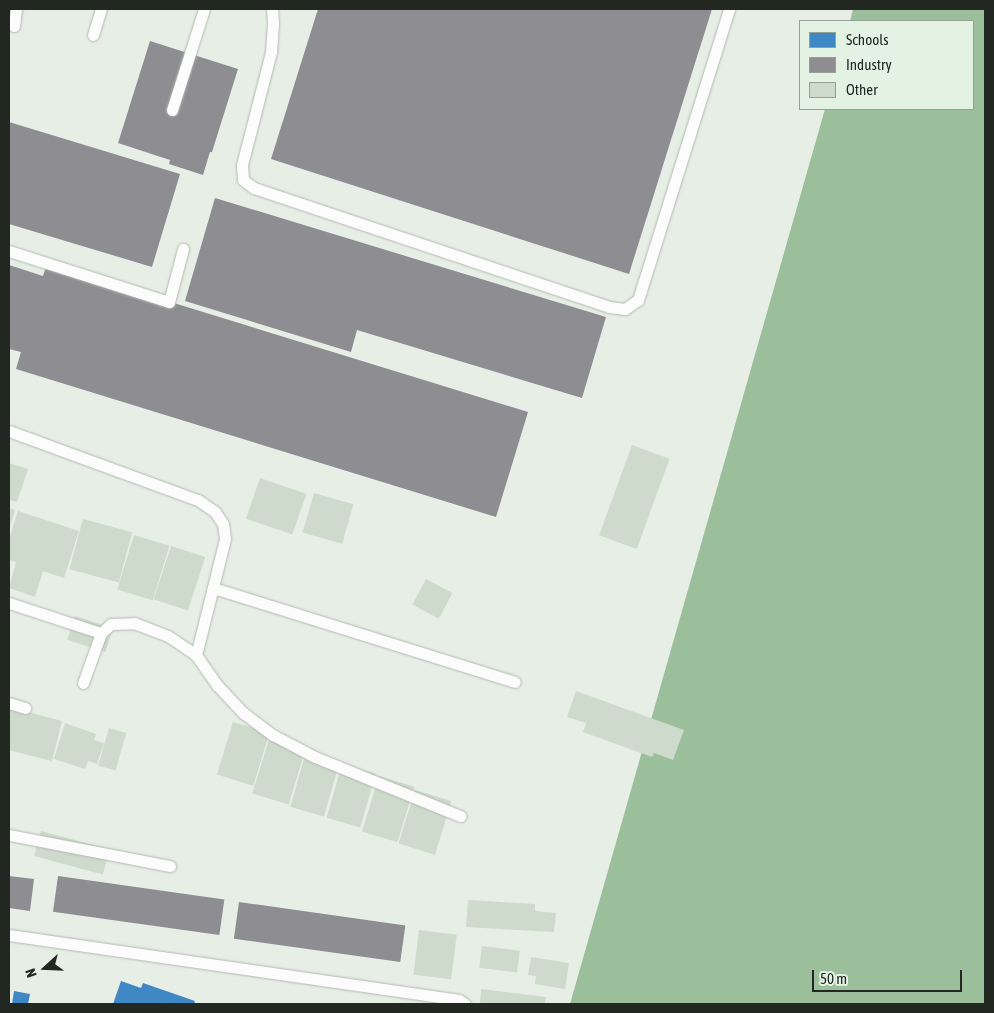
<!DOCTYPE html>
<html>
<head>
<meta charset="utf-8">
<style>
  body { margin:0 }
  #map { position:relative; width:994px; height:1013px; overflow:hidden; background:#e7eee6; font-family:"Asap Condensed",sans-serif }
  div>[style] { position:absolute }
  .water>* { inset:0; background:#9bbf9a }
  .schools>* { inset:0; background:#3f88c5 }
  .industry>* { inset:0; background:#8d8d92; transform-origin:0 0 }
  .building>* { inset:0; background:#cddacc; transform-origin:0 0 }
  .roads { filter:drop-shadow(0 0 1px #b3b9b2) drop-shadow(0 0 1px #b3b9b2) }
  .lane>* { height:11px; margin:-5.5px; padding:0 5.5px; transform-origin:5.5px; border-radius:5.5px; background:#fbfcfb }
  span { translate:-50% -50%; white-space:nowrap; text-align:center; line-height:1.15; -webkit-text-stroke:5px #e4f2e3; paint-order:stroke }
  .frame { position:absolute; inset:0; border:10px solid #222722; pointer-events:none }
  .legend { position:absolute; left:799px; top:20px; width:175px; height:90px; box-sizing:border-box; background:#e4f2e3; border:1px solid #96a196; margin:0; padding:6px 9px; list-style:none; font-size:15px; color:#222722 }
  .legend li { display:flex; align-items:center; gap:10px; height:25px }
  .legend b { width:25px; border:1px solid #96a196 }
  .north { position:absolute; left:20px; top:943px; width:50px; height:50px; -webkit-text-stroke:4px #e4f2e3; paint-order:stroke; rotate:250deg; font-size:14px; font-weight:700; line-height:20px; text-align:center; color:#222722 }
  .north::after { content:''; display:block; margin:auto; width:18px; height:22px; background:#222722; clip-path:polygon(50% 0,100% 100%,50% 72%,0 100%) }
  .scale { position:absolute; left:812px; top:970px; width:150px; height:22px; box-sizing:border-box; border:2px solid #222722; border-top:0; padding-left:6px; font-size:15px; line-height:18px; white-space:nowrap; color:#222722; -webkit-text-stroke:4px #e4f2e3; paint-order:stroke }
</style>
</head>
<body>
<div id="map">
  <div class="water">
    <i style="clip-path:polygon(853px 9px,985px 9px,985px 1004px,570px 1004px,825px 109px,973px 109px,973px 21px,850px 21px)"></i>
  </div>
  <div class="schools">
    <i style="clip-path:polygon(121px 981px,141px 988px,143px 983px,195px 1001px,194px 1004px,113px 1004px)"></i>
    <i style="clip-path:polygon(14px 991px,30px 994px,28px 1004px,12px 1004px)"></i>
  </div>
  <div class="industry">
    <i style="clip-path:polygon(318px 9px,712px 9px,629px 274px,271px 159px)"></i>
    <i style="clip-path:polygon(150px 41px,238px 69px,212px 152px,210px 152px,203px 175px,169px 164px,170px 160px,118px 143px)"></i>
    <i style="clip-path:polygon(9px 122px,180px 174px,152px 267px,9px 224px)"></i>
    <i style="clip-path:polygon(215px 198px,606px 317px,582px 398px,357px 330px,351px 352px,185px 301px)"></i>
    <i style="clip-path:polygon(47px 264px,528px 412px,496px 517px,16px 369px,21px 352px,9px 349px,9px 265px,43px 276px)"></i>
    <i style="clip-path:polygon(9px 876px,34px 879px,30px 911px,9px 908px)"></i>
    <i style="left:58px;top:876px;width:168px;height:36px;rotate:8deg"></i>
    <i style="left:239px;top:902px;width:168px;height:37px;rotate:8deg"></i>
  </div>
  <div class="building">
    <i style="left:632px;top:445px;width:40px;height:96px;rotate:20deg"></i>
    <i style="clip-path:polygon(9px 463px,28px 469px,17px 502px,9px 500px)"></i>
    <i style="left:260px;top:478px;width:49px;height:43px;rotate:19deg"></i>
    <i style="left:314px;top:493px;width:41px;height:41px;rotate:16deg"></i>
    <i style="clip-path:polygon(9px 508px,15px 510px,9px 529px)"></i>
    <i style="clip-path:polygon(18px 511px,79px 531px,64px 578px,43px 571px,35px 597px,9px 588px,16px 562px,9px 560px,9px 539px)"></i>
    <i style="left:83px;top:519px;width:51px;height:52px;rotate:15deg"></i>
    <i style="left:134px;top:535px;width:37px;height:57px;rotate:17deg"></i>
    <i style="left:171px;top:546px;width:36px;height:56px;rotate:18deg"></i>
    <i style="left:426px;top:579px;width:30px;height:29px;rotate:28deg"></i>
    <i style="left:75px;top:616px;width:40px;height:25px;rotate:18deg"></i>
    <i style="clip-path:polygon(576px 691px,684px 730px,673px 760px,654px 753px,652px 757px,583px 732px,586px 723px,567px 717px)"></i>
    <i style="clip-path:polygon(9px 707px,62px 721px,52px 761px,9px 750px)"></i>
    <i style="left:233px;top:722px;width:38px;height:55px;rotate:17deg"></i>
    <i style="clip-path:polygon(65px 723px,96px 734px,94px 740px,104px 743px,97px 764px,88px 761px,85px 769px,54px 759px)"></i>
    <i style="left:109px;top:728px;width:18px;height:39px;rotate:16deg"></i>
    <i style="left:269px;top:739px;width:38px;height:57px;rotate:17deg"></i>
    <i style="left:306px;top:752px;width:35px;height:57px;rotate:16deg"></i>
    <i style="left:342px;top:764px;width:35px;height:56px;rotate:16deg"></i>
    <i style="left:379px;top:776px;width:37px;height:58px;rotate:17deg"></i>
    <i style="left:415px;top:790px;width:38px;height:56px;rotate:17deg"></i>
    <i style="left:41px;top:831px;width:71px;height:26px;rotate:15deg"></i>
    <i style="clip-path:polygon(468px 900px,535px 904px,535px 911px,556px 913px,554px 932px,466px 927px)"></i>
    <i style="left:419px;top:930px;width:38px;height:45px;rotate:7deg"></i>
    <i style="left:482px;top:946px;width:38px;height:22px;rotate:7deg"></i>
    <i style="clip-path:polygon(531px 957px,569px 963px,565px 989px,535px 984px,536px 976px,528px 975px)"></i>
    <i style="clip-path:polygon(481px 989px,546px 997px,545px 1004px,480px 1004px)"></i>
  </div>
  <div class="roads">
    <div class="lane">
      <i style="left:272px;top:9px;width:15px;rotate:86deg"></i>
      <i style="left:273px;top:24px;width:28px;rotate:94deg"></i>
      <i style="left:271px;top:52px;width:117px;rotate:104.4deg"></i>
      <i style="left:242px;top:165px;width:15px;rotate:86deg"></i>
      <i style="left:243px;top:180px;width:14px;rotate:36deg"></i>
      <i style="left:254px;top:188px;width:374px;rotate:18.5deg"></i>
      <i style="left:609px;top:307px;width:16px;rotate:7deg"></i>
      <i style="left:625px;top:309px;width:16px;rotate:-35deg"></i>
      <i style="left:638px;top:300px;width:305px;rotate:-72.6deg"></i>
      <i style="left:14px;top:26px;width:17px;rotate:-83deg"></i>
      <i style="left:93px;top:35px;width:27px;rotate:-73deg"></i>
      <i style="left:172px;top:110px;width:106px;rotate:-72.4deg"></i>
      <i style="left:9px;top:251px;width:168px;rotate:17.7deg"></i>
      <i style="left:169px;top:302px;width:55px;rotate:-75.2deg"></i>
      <i style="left:9px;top:431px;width:201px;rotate:20.1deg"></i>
      <i style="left:198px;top:500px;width:21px;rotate:35deg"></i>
      <i style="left:215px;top:512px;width:14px;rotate:56deg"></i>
      <i style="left:223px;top:524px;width:15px;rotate:82deg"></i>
      <i style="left:225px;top:539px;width:120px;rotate:104deg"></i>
      <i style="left:213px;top:588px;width:316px;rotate:17.3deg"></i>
      <i style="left:9px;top:603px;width:97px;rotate:18.1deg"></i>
      <i style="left:83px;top:683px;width:53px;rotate:-70.2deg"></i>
      <i style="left:101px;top:633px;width:13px;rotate:-42deg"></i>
      <i style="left:111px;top:624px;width:23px;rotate:-2deg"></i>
      <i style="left:134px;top:623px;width:36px;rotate:21deg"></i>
      <i style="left:168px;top:636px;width:34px;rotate:34deg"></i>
      <i style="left:196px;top:655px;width:37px;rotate:55deg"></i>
      <i style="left:217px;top:685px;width:37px;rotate:47deg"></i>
      <i style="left:242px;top:712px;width:39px;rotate:37deg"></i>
      <i style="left:273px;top:735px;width:47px;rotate:27.6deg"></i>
      <i style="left:315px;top:757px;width:157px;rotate:22.1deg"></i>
      <i style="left:9px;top:703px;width:17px;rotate:17deg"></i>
      <i style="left:9px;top:835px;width:164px;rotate:10.9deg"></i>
      <i style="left:9px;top:935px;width:455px;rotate:8.2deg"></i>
      <i style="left:459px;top:1000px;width:7px;rotate:34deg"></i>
    </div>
  </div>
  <div class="frame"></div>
  <ul class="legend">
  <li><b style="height:14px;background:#3f88c5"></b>Schools</li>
  <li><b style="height:14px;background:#8d8d92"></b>Industry</li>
  <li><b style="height:14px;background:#cddacc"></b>Other</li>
  </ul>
  <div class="north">N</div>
  <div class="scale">50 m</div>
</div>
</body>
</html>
